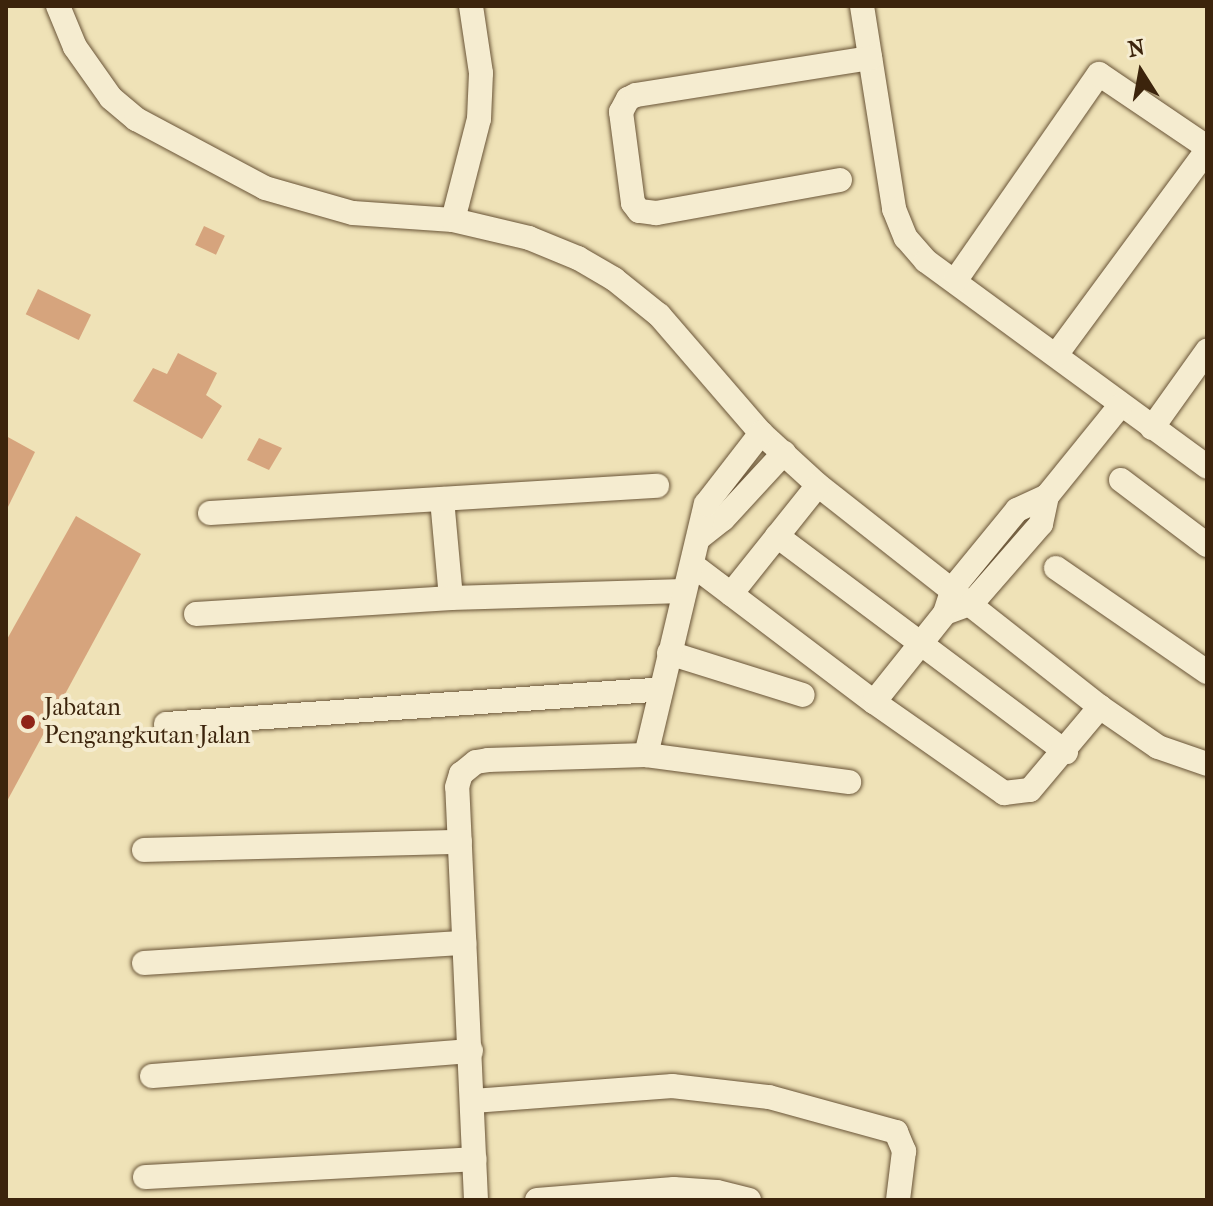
<!DOCTYPE html>
<html>
<head>
<meta charset="utf-8">
<style>
  body { margin:0 }
  #map { position:relative; width:1213px; height:1206px; overflow:hidden; background:#efe2b7; font-family:"IM FELL French Canon",serif }
  div>[style] { position:absolute }
  .building>* { inset:0; background:#d6a47d; transform-origin:0 0 }
  .roads { filter:drop-shadow(0 0 2px #695437) drop-shadow(0 0 2px #695437) }
  .minor>* { height:24px; margin:-12px; padding:0 12px; transform-origin:12px; border-radius:12px; background:#f5ecd0 }
  .dots>* { width:22px; height:22px; translate:-50% -50%; box-sizing:border-box; border:4px solid #f5ecd0; border-radius:50% }
  span { translate:-50% -50%; white-space:nowrap; text-align:center; line-height:1.15; -webkit-text-stroke:8px #f5ecd0; paint-order:stroke }
  .poi-label { font-size:24px; color:#3c240c }
  .left { translate:0 -50%; text-align:left }
  .frame { position:absolute; inset:0; border:8px solid #3c240c; pointer-events:none }
  .north { position:absolute; left:1101px; top:32px; width:80px; height:80px; -webkit-text-stroke:6px #f5ecd0; paint-order:stroke; rotate:349deg; font-size:22px; font-weight:700; line-height:32px; text-align:center; color:#3c240c }
  .north::after { content:''; display:block; margin:auto; width:28px; height:36px; background:#3c240c; clip-path:polygon(50% 0,100% 100%,50% 72%,0 100%) }
</style>
</head>
<body>
<div id="map">
  <div class="building">
    <i style="left:204px;top:226px;width:23px;height:21px;rotate:25deg"></i>
    <i style="left:38px;top:289px;width:59px;height:28px;rotate:26deg"></i>
    <i style="clip-path:polygon(178px 353px,217px 373px,206px 395px,222px 406px,202px 439px,133px 401px,153px 368px,167px 374px)"></i>
    <i style="clip-path:polygon(6px 436px,35px 452px,6px 511px)"></i>
    <i style="clip-path:polygon(259px 438px,282px 448px,269px 470px,247px 460px)"></i>
    <i style="clip-path:polygon(76px 516px,141px 554px,6px 803px,6px 641px)"></i>
  </div>
  <div class="roads">
    <div class="minor">
      <i style="left:58px;top:6px;width:44px;rotate:67.5deg"></i>
      <i style="left:75px;top:47px;width:62px;rotate:54.8deg"></i>
      <i style="left:111px;top:98px;width:33px;rotate:40deg"></i>
      <i style="left:136px;top:119px;width:146px;rotate:28.1deg"></i>
      <i style="left:265px;top:188px;width:91px;rotate:15.9deg"></i>
      <i style="left:353px;top:213px;width:100px;rotate:4deg"></i>
      <i style="left:453px;top:220px;width:78px;rotate:13.3deg"></i>
      <i style="left:529px;top:238px;width:53px;rotate:22.2deg"></i>
      <i style="left:578px;top:258px;width:42px;rotate:30.3deg"></i>
      <i style="left:614px;top:279px;width:58px;rotate:38.7deg"></i>
      <i style="left:659px;top:315px;width:156px;rotate:49.2deg"></i>
      <i style="left:761px;top:433px;width:77px;rotate:42.4deg"></i>
      <i style="left:818px;top:485px;width:359px;rotate:38.2deg"></i>
      <i style="left:1100px;top:707px;width:70px;rotate:34.6deg"></i>
      <i style="left:1158px;top:747px;width:52px;rotate:19.1deg"></i>
      <i style="left:862px;top:6px;width:206px;rotate:81deg"></i>
      <i style="left:894px;top:209px;width:31px;rotate:68deg"></i>
      <i style="left:906px;top:238px;width:30px;rotate:49deg"></i>
      <i style="left:926px;top:261px;width:348px;rotate:36.2deg"></i>
      <i style="left:840px;top:180px;width:187px;rotate:169.8deg"></i>
      <i style="left:656px;top:213px;width:17px;rotate:-173deg"></i>
      <i style="left:639px;top:211px;width:10px;rotate:-127deg"></i>
      <i style="left:633px;top:203px;width:92px;rotate:-97.5deg"></i>
      <i style="left:621px;top:112px;width:15px;rotate:-62deg"></i>
      <i style="left:628px;top:99px;width:9px;rotate:-27deg"></i>
      <i style="left:636px;top:95px;width:237px;rotate:-9deg"></i>
      <i style="left:453px;top:220px;width:104px;rotate:-75.6deg"></i>
      <i style="left:479px;top:119px;width:46px;rotate:-87.5deg"></i>
      <i style="left:481px;top:73px;width:68px;rotate:-98.5deg"></i>
      <i style="left:955px;top:281px;width:252px;rotate:-55.2deg"></i>
      <i style="left:1099px;top:74px;width:130px;rotate:34.1deg"></i>
      <i style="left:1056px;top:355px;width:255px;rotate:-53.6deg"></i>
      <i style="left:1152px;top:428px;width:95px;rotate:-54.5deg"></i>
      <i style="left:1121px;top:480px;width:108px;rotate:37.1deg"></i>
      <i style="left:442px;top:499px;width:99px;rotate:84.8deg"></i>
      <i style="left:210px;top:513px;width:448px;rotate:-3.5deg"></i>
      <i style="left:777px;top:536px;width:361px;rotate:36.8deg"></i>
      <i style="left:700px;top:537px;width:29px;rotate:-38deg"></i>
      <i style="left:723px;top:519px;width:90px;rotate:-47.3deg"></i>
      <i style="left:694px;top:566px;width:226px;rotate:37.1deg"></i>
      <i style="left:874px;top:702px;width:159px;rotate:35deg"></i>
      <i style="left:1004px;top:793px;width:26px;rotate:-7deg"></i>
      <i style="left:1030px;top:790px;width:109px;rotate:-49.9deg"></i>
      <i style="left:1056px;top:568px;width:183px;rotate:34.6deg"></i>
      <i style="left:731px;top:594px;width:139px;rotate:-51.4deg"></i>
      <i style="left:945px;top:613px;width:29px;rotate:-20deg"></i>
      <i style="left:972px;top:603px;width:105px;rotate:-48.9deg"></i>
      <i style="left:1041px;top:524px;width:29px;rotate:-78deg"></i>
      <i style="left:1047px;top:496px;width:116px;rotate:-51deg"></i>
      <i style="left:196px;top:614px;width:256px;rotate:-3.6deg"></i>
      <i style="left:451px;top:598px;width:233px;rotate:-1.7deg"></i>
      <i style="left:669px;top:653px;width:140px;rotate:17.4deg"></i>
      <i style="left:874px;top:702px;width:114px;rotate:-51.4deg"></i>
      <i style="left:945px;top:613px;width:26px;rotate:-72deg"></i>
      <i style="left:953px;top:588px;width:101px;rotate:-50.6deg"></i>
      <i style="left:1017px;top:510px;width:33px;rotate:-25deg"></i>
      <i style="left:166px;top:724px;width:496px;rotate:-4deg"></i>
      <i style="left:646px;top:755px;width:258px;rotate:-76.6deg"></i>
      <i style="left:706px;top:504px;width:90px;rotate:-52.2deg"></i>
      <i style="left:144px;top:850px;width:316px;rotate:-1.5deg"></i>
      <i style="left:144px;top:963px;width:321px;rotate:-3.6deg"></i>
      <i style="left:152px;top:1076px;width:320px;rotate:-4.5deg"></i>
      <i style="left:473px;top:1101px;width:200px;rotate:-4.3deg"></i>
      <i style="left:672px;top:1086px;width:98px;rotate:6.5deg"></i>
      <i style="left:769px;top:1097px;width:132px;rotate:15.4deg"></i>
      <i style="left:896px;top:1132px;width:21px;rotate:67deg"></i>
      <i style="left:904px;top:1151px;width:49px;rotate:97deg"></i>
      <i style="left:145px;top:1177px;width:330px;rotate:-3.1deg"></i>
      <i style="left:476px;top:1200px;width:413px;rotate:-92.6deg"></i>
      <i style="left:457px;top:787px;width:14px;rotate:-73deg"></i>
      <i style="left:461px;top:774px;width:19px;rotate:-39deg"></i>
      <i style="left:476px;top:762px;width:12px;rotate:-9deg"></i>
      <i style="left:488px;top:760px;width:158px;rotate:-1.8deg"></i>
      <i style="left:646px;top:755px;width:205px;rotate:7.6deg"></i>
      <i style="left:537px;top:1200px;width:137px;rotate:-4.6deg"></i>
      <i style="left:674px;top:1189px;width:43px;rotate:4deg"></i>
      <i style="left:717px;top:1192px;width:33px;rotate:14deg"></i>
    </div>
  </div>
  <div class="dots">
    <i style="left:28px;top:722px;background:#8f2418"></i>
  </div>
  <div class="poi-label">
    <span class="left" style="left:44px;top:722px">Jabatan<br>Pengangkutan Jalan</span>
  </div>
  <div class="frame"></div>
  <div class="north">N</div>
</div>
</body>
</html>
